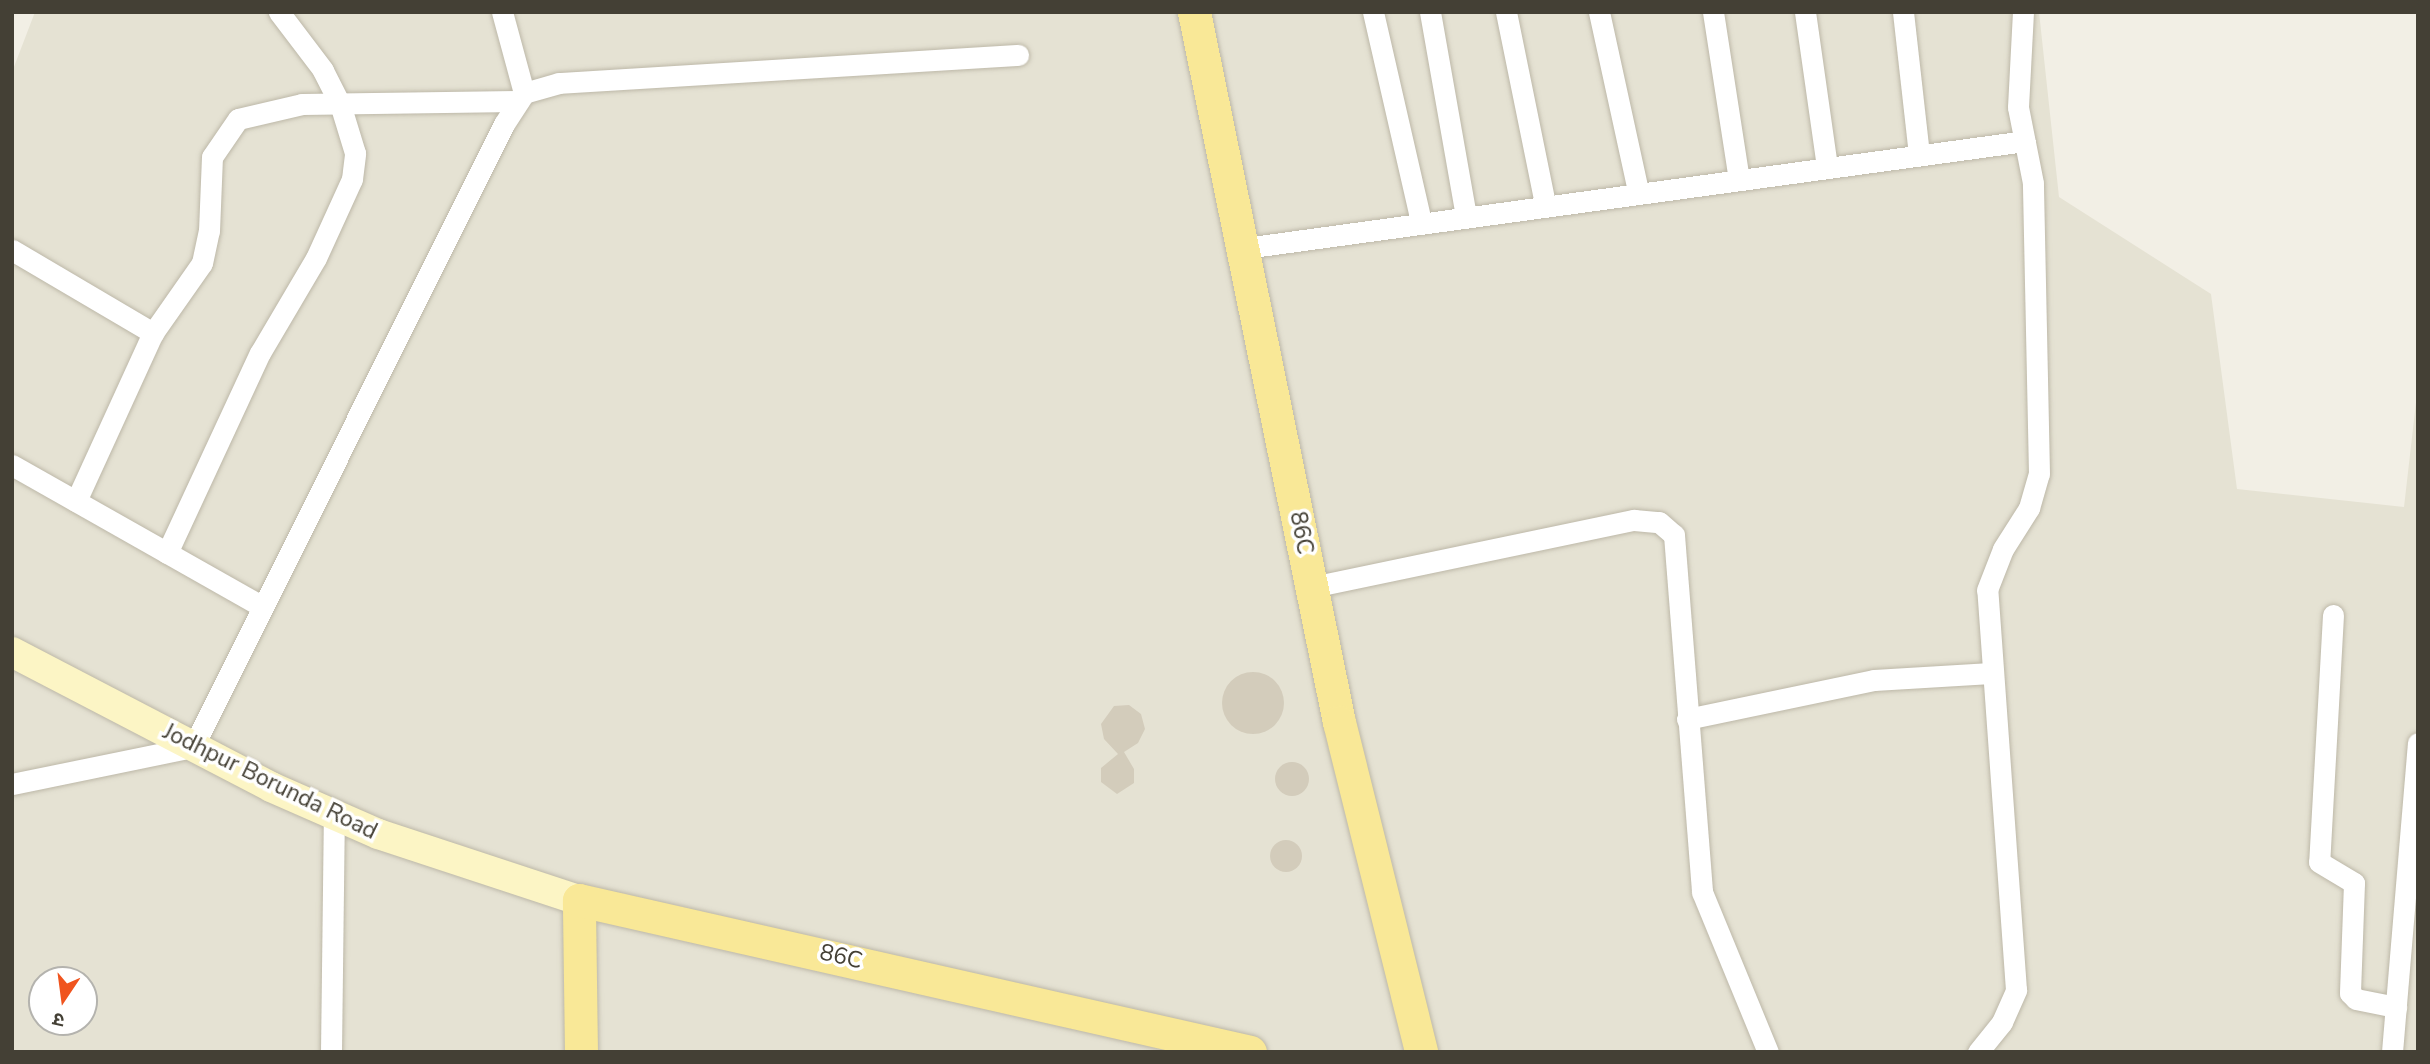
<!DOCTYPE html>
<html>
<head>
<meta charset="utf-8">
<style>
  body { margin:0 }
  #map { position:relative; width:2430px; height:1064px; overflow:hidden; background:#f2efe5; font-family:"Nunito Sans","Noto Sans Devanagari",sans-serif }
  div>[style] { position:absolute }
  .residential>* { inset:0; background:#e5e2d3 }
  .building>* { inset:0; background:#d3ccbb }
  .round { border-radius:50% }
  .roads { filter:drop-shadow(0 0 2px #bdb8a8) drop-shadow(0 0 2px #bdb8a8) }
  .street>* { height:21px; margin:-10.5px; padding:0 10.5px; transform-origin:10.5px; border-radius:10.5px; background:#fff }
  .secondary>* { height:30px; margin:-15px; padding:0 15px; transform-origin:15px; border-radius:15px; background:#fcf5c5 }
  .primary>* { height:33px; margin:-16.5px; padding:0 16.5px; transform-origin:16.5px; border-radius:16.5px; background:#f9e897 }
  span { translate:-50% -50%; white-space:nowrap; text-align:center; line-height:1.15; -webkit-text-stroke:7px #fff; paint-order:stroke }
  .street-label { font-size:23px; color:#444035 }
  .frame { position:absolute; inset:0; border:14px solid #444035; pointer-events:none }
  .north { position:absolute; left:28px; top:966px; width:70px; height:70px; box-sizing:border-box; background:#fff; border:2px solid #b4b3ae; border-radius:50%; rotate:193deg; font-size:19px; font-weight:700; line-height:28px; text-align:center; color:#444035 }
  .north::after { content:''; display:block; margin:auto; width:24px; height:32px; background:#f0541e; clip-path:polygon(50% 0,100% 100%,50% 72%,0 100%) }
</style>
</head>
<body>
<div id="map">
  <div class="residential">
    <i style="clip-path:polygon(evenodd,35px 12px,2039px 12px,2059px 197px,2211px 294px,2237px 489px,2404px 507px,2418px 385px,2418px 1052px,12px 1052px,12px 72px,35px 12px,42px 980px,84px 980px,84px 1022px,42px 1022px,42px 980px)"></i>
  </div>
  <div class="building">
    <i class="round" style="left:1222px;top:672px;width:62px;height:62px"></i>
    <i style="clip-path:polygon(1129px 705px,1141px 714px,1145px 729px,1138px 743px,1124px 752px,1134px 769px,1134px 783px,1117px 794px,1101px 782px,1101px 768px,1118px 754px,1104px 739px,1101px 724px,1114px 706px)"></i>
    <i class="round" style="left:1275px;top:762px;width:34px;height:34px"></i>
    <i class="round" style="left:1270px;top:840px;width:32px;height:32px"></i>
  </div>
  <div class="roads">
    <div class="street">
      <i style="left:502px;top:12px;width:84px;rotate:74.8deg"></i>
      <i style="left:1373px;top:12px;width:215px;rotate:77.1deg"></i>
      <i style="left:1430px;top:12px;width:207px;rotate:80deg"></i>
      <i style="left:1506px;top:12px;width:196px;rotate:78.5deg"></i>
      <i style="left:1599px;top:12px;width:183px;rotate:77.7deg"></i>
      <i style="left:1713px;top:12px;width:169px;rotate:81.2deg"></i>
      <i style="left:1805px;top:12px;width:157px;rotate:81.9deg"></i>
      <i style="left:1903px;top:12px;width:144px;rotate:83.6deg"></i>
      <i style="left:1245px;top:248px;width:787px;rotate:-7.81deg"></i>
      <i style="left:12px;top:250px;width:164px;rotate:30.5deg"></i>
      <i style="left:12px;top:465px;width:288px;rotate:29.5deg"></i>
      <i style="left:76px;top:501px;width:185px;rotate:-65.4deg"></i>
      <i style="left:153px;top:333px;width:85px;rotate:-55deg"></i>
      <i style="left:202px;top:263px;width:33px;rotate:-78deg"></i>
      <i style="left:209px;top:231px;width:74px;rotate:-87.7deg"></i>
      <i style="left:212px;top:157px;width:46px;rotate:-55.6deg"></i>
      <i style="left:238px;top:119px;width:66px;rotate:-13.2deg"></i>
      <i style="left:302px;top:104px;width:214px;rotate:-0.8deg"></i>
      <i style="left:167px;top:553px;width:221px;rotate:-65.1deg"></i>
      <i style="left:260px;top:353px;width:110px;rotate:-59.5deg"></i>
      <i style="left:316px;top:258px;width:87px;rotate:-65.5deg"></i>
      <i style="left:352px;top:179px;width:26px;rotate:-83deg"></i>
      <i style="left:355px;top:153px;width:51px;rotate:-107deg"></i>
      <i style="left:340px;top:104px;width:38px;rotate:-117deg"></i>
      <i style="left:323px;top:70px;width:73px;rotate:-127.2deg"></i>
      <i style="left:1312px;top:587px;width:329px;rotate:-11.8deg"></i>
      <i style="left:1634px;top:520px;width:25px;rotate:5deg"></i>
      <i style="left:1659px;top:522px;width:20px;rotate:41deg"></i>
      <i style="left:1674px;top:535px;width:358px;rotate:85.5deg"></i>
      <i style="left:1702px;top:892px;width:173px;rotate:67.6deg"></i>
      <i style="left:2333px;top:615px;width:247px;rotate:93.2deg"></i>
      <i style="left:2319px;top:862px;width:41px;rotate:31deg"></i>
      <i style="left:2354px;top:883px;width:110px;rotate:92.1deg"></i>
      <i style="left:2350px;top:993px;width:8px;rotate:45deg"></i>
      <i style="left:2356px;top:999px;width:41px;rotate:11.3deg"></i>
      <i style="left:1687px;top:719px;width:191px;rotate:-11.8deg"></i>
      <i style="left:1874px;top:680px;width:117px;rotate:-3.4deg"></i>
      <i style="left:12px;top:784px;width:185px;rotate:-11.6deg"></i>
      <i style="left:193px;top:747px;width:696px;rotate:-63.47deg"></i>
      <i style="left:504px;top:124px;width:37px;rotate:-57deg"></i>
      <i style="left:524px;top:93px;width:36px;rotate:-16deg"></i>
      <i style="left:559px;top:83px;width:460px;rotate:-3.5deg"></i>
      <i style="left:331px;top:1052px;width:237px;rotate:-89.3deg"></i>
      <i style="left:1978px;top:1052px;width:38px;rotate:-51deg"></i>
      <i style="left:2002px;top:1022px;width:35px;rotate:-66deg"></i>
      <i style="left:2016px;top:990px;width:401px;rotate:-94.1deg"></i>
      <i style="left:1987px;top:590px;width:44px;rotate:-68.7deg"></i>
      <i style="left:2003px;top:549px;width:49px;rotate:-57.6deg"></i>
      <i style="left:2029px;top:508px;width:35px;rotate:-74deg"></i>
      <i style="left:2039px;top:474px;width:291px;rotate:-91.2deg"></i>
      <i style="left:2033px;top:183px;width:77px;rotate:-101.2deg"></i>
      <i style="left:2018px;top:107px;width:95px;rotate:-87deg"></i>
      <i style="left:2392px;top:1052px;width:310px;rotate:-85.2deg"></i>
    </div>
    <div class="secondary">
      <i style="left:12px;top:652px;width:292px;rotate:27.5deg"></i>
      <i style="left:271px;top:787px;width:117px;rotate:23.7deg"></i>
      <i style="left:378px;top:834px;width:212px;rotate:18.2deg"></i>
    </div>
    <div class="primary">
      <i style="left:1194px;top:12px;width:725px;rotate:78.46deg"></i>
      <i style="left:1339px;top:722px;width:340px;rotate:76deg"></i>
      <i style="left:581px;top:1052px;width:152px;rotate:-90.8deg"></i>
      <i style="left:579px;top:900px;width:688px;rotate:12.76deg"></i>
    </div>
  </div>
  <div class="street-label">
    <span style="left:1301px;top:533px;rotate:79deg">86C</span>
    <span style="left:270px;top:782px;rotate:26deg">Jodhpur Borunda Road</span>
    <span style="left:841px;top:957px;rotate:13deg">86C</span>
  </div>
  <div class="frame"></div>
  <div class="north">उ</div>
</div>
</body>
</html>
